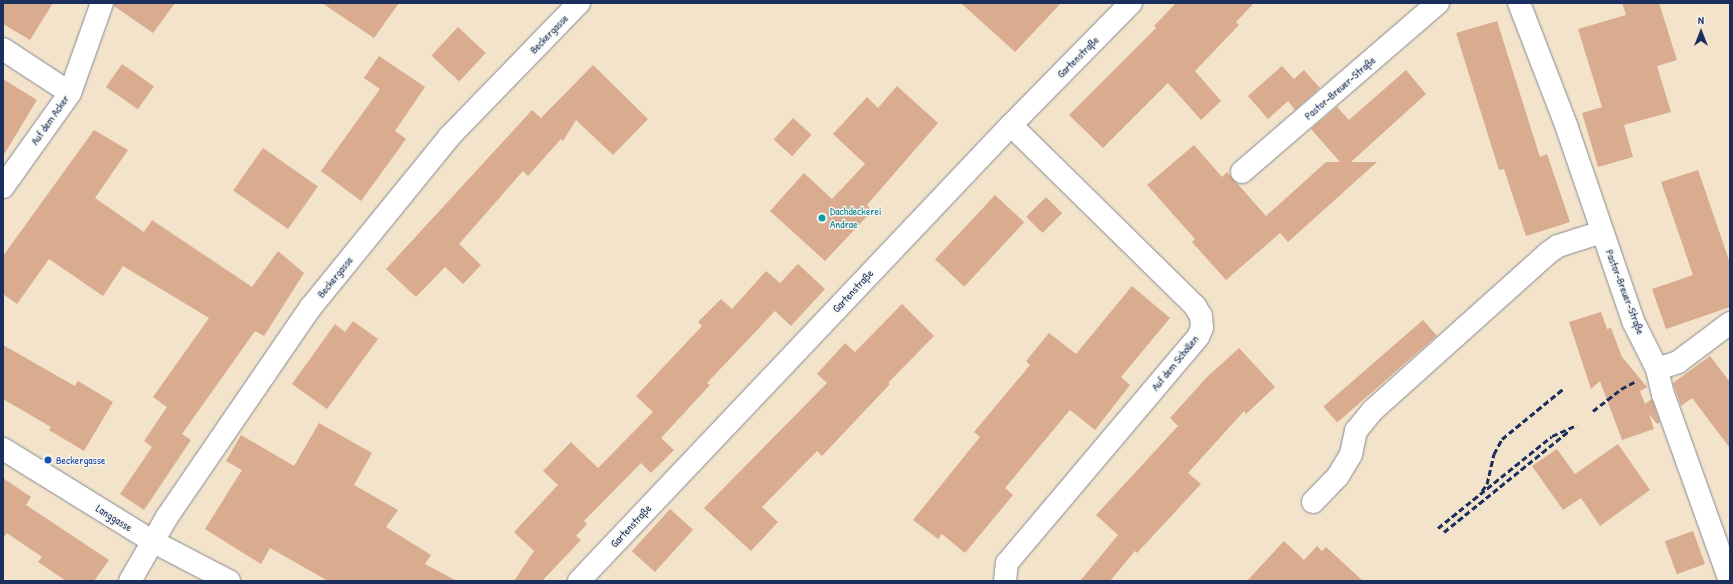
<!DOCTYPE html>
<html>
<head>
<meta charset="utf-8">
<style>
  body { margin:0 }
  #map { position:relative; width:1733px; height:584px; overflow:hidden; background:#f2e3ca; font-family:"Patrick Hand",sans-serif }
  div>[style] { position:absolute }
  .building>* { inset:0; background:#daac8f; transform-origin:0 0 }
  .roads { filter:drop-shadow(0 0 1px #868994) drop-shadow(0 0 1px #868994) }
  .minor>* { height:22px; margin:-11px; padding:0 11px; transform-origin:11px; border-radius:11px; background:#fff }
  .rail>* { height:3px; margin-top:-1.5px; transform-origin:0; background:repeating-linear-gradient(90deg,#1b2f5e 0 6px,transparent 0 9px) }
  .dots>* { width:11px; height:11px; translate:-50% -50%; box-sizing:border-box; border:2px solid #f6f6f2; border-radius:50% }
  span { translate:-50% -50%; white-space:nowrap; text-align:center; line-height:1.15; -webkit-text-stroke:3px #f6f6f2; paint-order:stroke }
  .street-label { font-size:11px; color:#1b2f5e }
  .culture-label { font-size:11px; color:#0d838f }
  .left { translate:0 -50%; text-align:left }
  .transit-label { font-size:11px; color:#164399 }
  .frame { position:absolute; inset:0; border:4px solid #1b2f5e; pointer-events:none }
  .north { position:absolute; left:1681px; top:12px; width:40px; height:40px; -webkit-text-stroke:3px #f6f6f2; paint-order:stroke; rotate:0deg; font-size:11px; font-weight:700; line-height:16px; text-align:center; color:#1b2f5e }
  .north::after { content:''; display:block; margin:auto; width:14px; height:18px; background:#1b2f5e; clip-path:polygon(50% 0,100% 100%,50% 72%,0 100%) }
</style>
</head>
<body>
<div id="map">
  <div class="building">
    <i style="clip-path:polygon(3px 3px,53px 3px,30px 40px,3px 24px)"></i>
    <i style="clip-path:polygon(114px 3px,175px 3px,153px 33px,114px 6px)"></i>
    <i style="clip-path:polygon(322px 3px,399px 3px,374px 38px)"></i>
    <i style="clip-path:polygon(961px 3px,1061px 3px,1015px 52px)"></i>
    <i style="clip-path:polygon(1176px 3px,1254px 3px,1236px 22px,1239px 25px,1195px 71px,1221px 101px,1201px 120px,1168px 83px,1103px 148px,1069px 115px,1156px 28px,1154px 26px)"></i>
    <i style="clip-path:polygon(1622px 3px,1659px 3px,1677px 60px,1657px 66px,1671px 112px,1624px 125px,1633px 157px,1598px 167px,1582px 113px,1602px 107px,1578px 29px,1626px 15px)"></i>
    <i style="clip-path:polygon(1497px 21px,1540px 157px,1547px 154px,1570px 222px,1526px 236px,1504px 169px,1499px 170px,1456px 33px)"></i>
    <i style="left:458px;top:27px;width:38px;height:39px;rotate:43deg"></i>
    <i style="clip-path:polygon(379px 56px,425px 87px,395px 131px,406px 139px,361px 201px,321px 171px,380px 89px,364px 78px)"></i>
    <i style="left:122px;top:64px;width:39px;height:28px;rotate:35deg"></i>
    <i style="clip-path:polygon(593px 65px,648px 119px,613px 155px,576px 120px,563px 141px,561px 139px,528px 176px,523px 171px,459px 244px,481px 265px,463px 284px,445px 267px,416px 297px,386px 269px,532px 110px,541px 118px)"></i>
    <i style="clip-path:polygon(1282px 66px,1294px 79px,1304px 70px,1320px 88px,1295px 110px,1288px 101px,1268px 119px,1248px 96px)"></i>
    <i style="clip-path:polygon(1406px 70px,1426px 94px,1351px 162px,1377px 162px,1288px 242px,1280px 233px,1226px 280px,1192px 242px,1195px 239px,1147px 185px,1194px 145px,1222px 177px,1227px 172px,1266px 216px,1326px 162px,1340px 162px,1311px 129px,1337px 107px,1349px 120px)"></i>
    <i style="clip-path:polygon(3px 79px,37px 100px,3px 156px)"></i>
    <i style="clip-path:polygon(897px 86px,938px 123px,867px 205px,872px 211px,825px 261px,770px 211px,804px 173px,832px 199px,865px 164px,833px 134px,867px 97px,878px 108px)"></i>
    <i style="left:793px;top:118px;width:25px;height:29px;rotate:42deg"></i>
    <i style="clip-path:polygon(94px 130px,128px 150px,95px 198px,144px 232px,152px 220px,252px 287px,278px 251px,304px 273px,264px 336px,255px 331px,182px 434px,191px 440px,144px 510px,120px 494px,152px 447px,144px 441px,167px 407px,153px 397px,209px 318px,123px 266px,103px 296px,49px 259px,17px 304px,3px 294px,3px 256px)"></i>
    <i style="left:263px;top:148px;width:67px;height:52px;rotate:35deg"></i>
    <i style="clip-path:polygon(1698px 170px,1730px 263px,1730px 307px,1666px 329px,1652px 289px,1693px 275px,1661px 182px)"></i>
    <i style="left:995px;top:195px;width:40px;height:88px;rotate:43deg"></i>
    <i style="left:1046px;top:197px;width:23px;height:28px;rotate:45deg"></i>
    <i style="clip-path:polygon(798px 264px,825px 289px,791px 326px,775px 311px,707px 383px,710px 385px,661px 438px,674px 450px,651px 473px,641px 463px,584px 521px,587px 524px,576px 536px,581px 540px,542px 581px,514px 581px,534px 551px,514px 532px,558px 485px,543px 471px,571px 442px,598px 468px,653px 412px,636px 396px,702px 326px,698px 322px,721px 299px,732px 309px,766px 271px,780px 283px)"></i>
    <i style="clip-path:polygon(1132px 286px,1170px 318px,1121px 377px,1130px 385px,1095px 430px,1070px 410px,1005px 488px,1013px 495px,965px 553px,942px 534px,938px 539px,913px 520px,980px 437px,974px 432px,1030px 365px,1026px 361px,1049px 333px,1076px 354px)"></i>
    <i style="clip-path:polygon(902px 304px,934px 336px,888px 383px,890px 384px,822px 456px,817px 451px,762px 507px,778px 522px,751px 551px,704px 508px,827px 383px,817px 374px,845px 343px,855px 352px)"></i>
    <i style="clip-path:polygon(1601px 312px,1607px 329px,1611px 328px,1622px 357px,1647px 387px,1640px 391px,1645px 404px,1652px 399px,1660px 422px,1657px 424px,1649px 414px,1654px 429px,1622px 440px,1600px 381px,1591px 389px,1569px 322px)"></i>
    <i style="left:1423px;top:320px;width:21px;height:132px;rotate:49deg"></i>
    <i style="clip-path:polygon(353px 321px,378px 339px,327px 409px,292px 384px,335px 324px,345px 332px)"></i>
    <i style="clip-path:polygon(3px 345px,75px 386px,78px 381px,113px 402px,84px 451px,49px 430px,51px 427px,3px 399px)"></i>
    <i style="clip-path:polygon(1239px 348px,1275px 387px,1246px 414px,1244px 411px,1188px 473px,1201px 484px,1137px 553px,1135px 551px,1110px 581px,1080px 581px,1118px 535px,1096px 515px,1178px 426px,1170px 418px,1207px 377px)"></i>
    <i style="clip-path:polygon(1710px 356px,1730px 382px,1730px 448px,1692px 398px,1681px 406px,1673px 383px)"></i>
    <i style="clip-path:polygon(319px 423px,372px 453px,354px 485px,398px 510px,386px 527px,431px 555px,425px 564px,457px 581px,328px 581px,270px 548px,261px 564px,205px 529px,242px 470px,226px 461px,241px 435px,294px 466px)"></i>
    <i style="clip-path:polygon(1618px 444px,1650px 490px,1600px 526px,1581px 498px,1563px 510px,1532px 466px,1557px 449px,1575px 474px)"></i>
    <i style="clip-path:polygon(3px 478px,31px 497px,26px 505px,109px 560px,94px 581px,66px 581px,38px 562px,42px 557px,7px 533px,3px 538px)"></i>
    <i style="left:670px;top:509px;width:31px;height:57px;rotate:42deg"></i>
    <i style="left:1693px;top:531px;width:35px;height:30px;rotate:70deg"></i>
    <i style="clip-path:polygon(1284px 541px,1304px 560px,1317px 546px,1322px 551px,1326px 547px,1363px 581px,1247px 581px)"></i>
  </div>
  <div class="roads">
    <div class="minor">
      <i style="left:1519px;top:3px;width:131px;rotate:68.9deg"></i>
      <i style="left:1566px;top:125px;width:207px;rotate:71.1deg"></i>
      <i style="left:1633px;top:321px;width:54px;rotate:63.4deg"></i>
      <i style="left:1657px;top:369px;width:26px;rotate:77deg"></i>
      <i style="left:1663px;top:394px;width:199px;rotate:70.3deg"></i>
      <i style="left:3px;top:49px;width:80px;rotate:33.3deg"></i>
      <i style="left:1242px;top:172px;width:259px;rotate:-40.8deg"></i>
      <i style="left:3px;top:187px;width:115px;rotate:-54.5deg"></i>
      <i style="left:70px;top:93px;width:96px;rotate:-70.4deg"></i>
      <i style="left:1657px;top:369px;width:22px;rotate:-18deg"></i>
      <i style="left:1678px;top:362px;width:65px;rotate:-36.9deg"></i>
      <i style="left:3px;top:449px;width:175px;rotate:31.7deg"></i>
      <i style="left:152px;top:541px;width:87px;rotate:27.5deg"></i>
      <i style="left:1313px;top:502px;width:36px;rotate:-46deg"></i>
      <i style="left:1338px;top:476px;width:26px;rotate:-59deg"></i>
      <i style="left:1351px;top:454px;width:24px;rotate:-78deg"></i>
      <i style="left:1356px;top:431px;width:26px;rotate:-51deg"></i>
      <i style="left:1372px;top:411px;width:237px;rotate:-41.9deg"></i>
      <i style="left:1548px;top:253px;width:12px;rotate:-35deg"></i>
      <i style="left:1558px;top:246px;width:46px;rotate:-17.7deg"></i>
      <i style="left:130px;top:581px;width:74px;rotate:-60deg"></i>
      <i style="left:167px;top:517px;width:255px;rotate:-55.6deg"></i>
      <i style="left:311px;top:307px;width:219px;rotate:-50.9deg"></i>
      <i style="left:449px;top:137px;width:187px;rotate:-45.9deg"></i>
      <i style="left:579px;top:581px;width:628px;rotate:-46.55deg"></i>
      <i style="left:1011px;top:125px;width:171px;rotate:-45.5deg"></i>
      <i style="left:1005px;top:581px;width:18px;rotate:-84deg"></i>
      <i style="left:1007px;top:563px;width:296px;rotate:-49.8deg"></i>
      <i style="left:1198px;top:337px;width:10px;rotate:-66deg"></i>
      <i style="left:1202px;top:328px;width:12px;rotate:-95deg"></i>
      <i style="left:1201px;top:316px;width:12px;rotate:-121deg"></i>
      <i style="left:1195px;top:306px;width:258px;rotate:-135.5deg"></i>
    </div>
  </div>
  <div class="rail">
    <i style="left:1593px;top:411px;width:36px;rotate:-38deg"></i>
    <i style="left:1621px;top:389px;width:17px;rotate:-28deg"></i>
    <i style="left:1482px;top:491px;width:9px;rotate:-54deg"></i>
    <i style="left:1487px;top:484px;width:31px;rotate:-77deg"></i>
    <i style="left:1494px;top:454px;width:17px;rotate:-62deg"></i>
    <i style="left:1502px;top:439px;width:80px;rotate:-39.4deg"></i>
    <i style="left:1438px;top:528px;width:146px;rotate:-38.9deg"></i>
    <i style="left:1552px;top:436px;width:27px;rotate:-24deg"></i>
    <i style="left:1444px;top:532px;width:162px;rotate:-39deg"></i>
  </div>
  <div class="dots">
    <i style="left:822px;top:218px;background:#0f9aa8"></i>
    <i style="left:48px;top:460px;background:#1a4fb4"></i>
  </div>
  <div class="street-label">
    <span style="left:549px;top:34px;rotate:-46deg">Beckergasse</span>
    <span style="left:1078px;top:57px;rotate:-45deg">Gartenstraße</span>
    <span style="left:1340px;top:88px;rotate:-41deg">Pastor-Breuer-Straße</span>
    <span style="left:50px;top:120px;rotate:-55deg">Auf dem Acker</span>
    <span style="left:335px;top:277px;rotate:-51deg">Beckergasse</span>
    <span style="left:853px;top:291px;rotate:-47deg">Gartenstraße</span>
    <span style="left:1625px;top:292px;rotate:69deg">Pastor-Breuer-Straße</span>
    <span style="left:1175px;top:363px;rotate:-51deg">Auf dem Schollen</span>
    <span style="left:114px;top:518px;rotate:32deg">Langgasse</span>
    <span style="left:631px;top:526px;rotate:-47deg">Gartenstraße</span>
  </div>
  <div class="culture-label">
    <span class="left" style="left:830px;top:218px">Dachdeckerei<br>Andrae</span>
  </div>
  <div class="transit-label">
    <span class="left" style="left:56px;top:460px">Beckergasse</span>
  </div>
  <div class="frame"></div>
  <div class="north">N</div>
</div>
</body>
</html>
